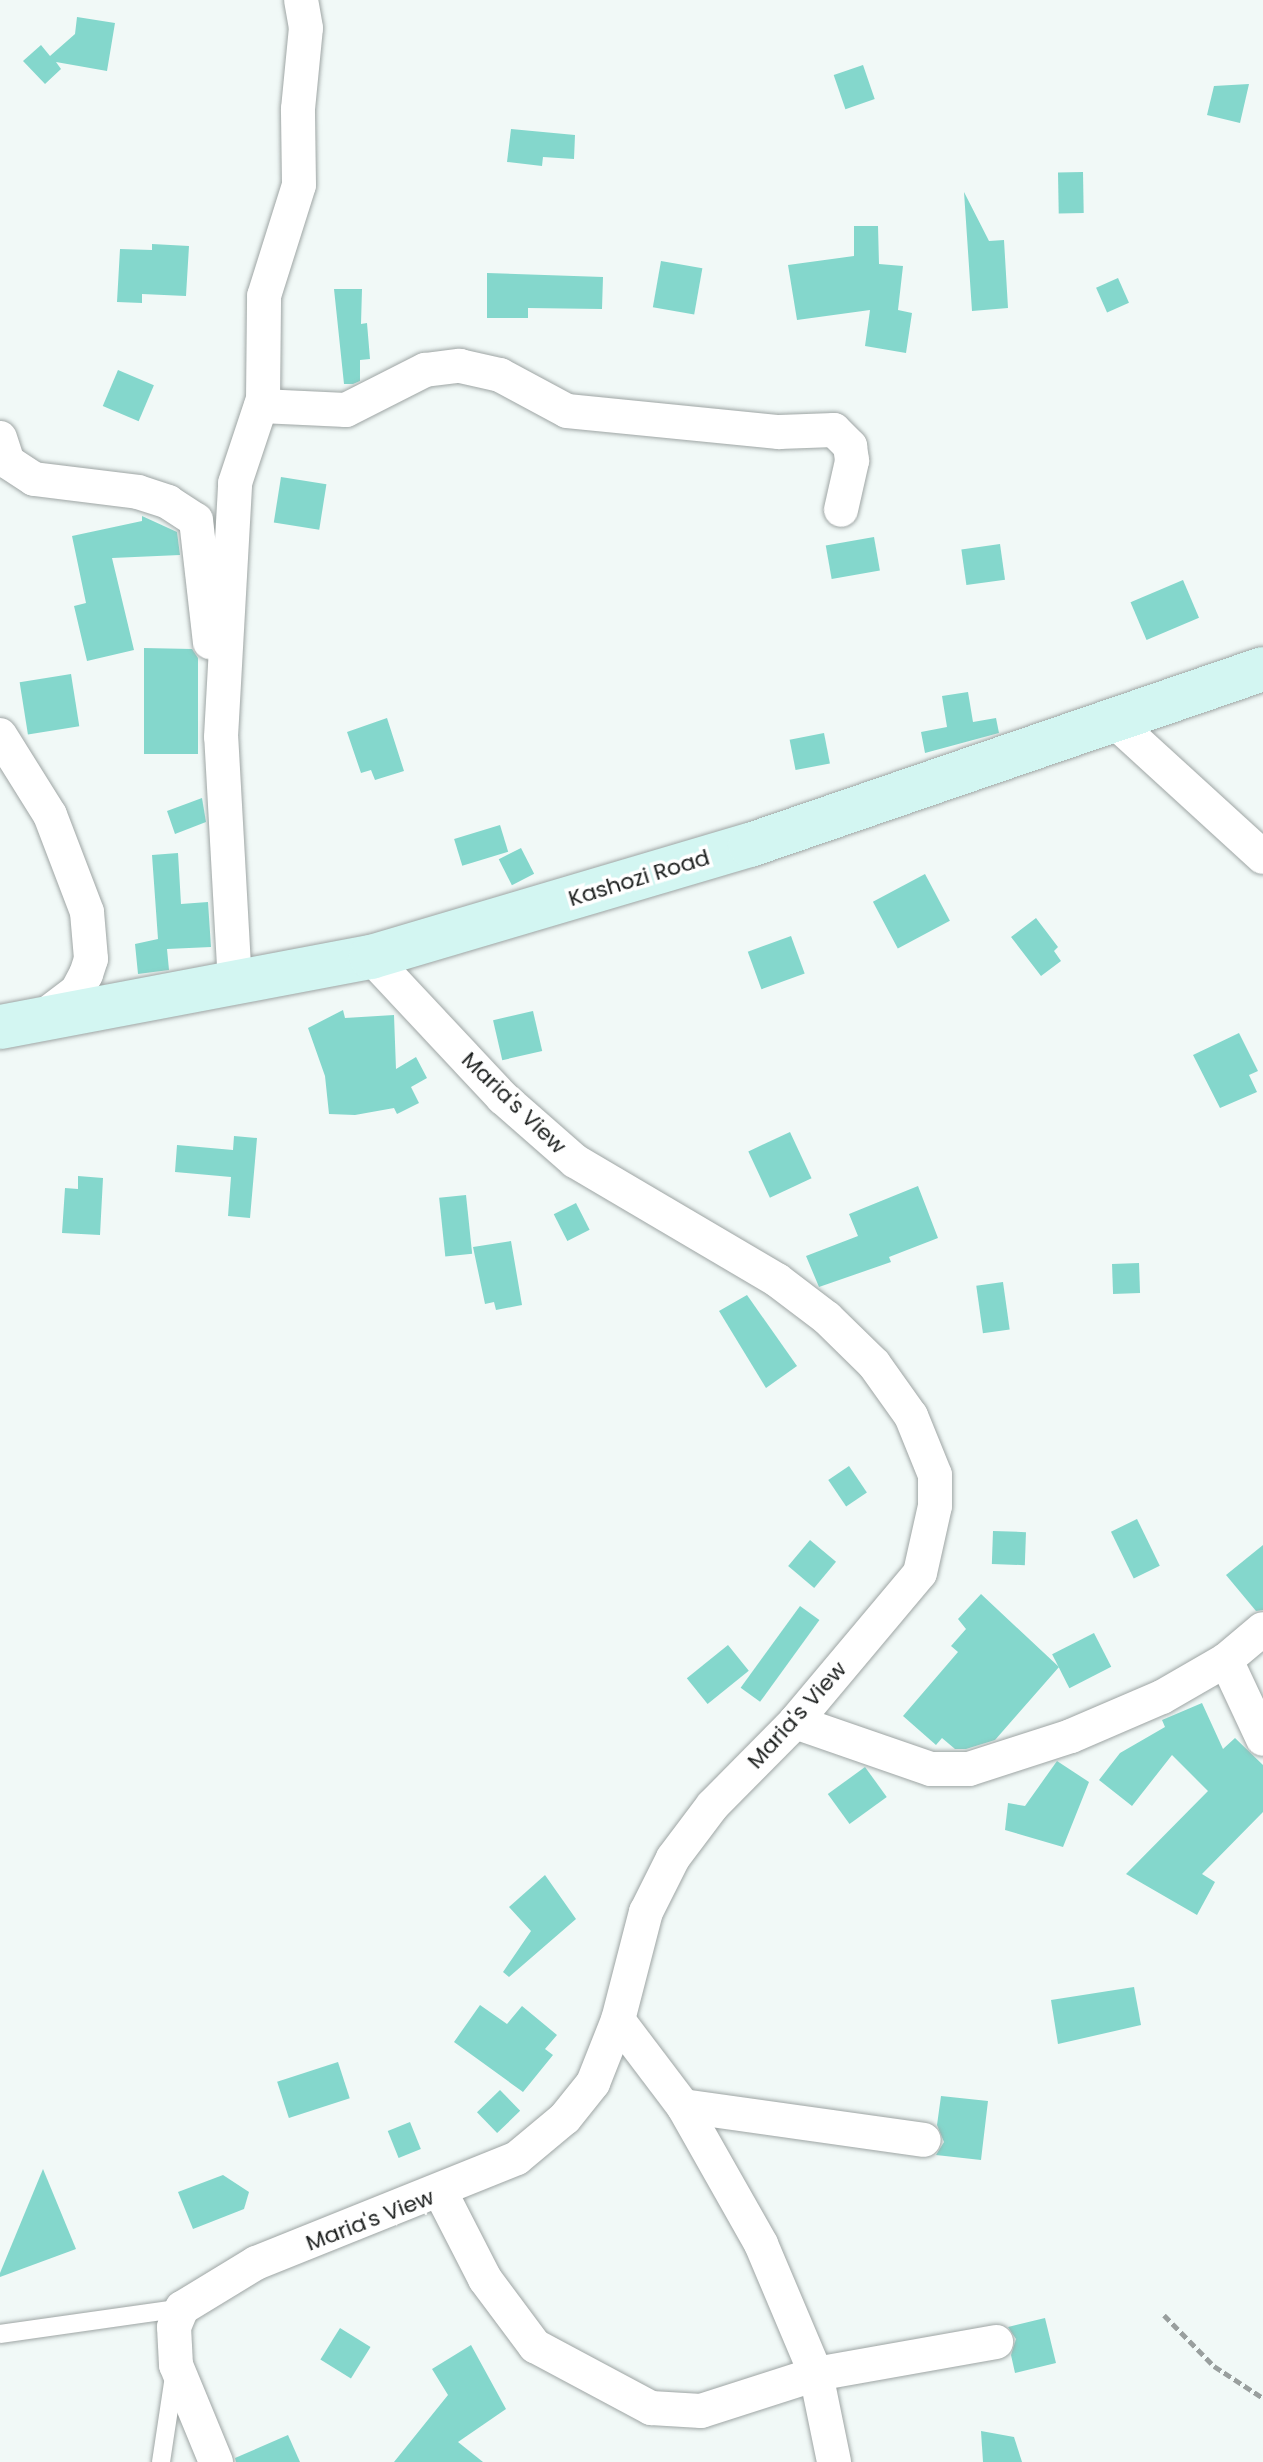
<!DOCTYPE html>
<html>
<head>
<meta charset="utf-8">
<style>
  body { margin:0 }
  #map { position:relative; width:1263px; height:2462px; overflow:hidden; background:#f1f9f7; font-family:Poppins,sans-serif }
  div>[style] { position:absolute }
  .building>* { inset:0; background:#84d7cc; transform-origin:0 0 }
  .path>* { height:5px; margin-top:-2.5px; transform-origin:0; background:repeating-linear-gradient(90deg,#999f9e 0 8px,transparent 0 12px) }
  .roads { filter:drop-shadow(0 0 2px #9ea5a4) drop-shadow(0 0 2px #9ea5a4) }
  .lane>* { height:18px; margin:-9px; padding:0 9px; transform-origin:9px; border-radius:9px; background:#fff }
  .street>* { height:34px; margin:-17px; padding:0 17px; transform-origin:17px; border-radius:17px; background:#fff }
  .secondary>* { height:44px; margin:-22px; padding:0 22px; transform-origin:22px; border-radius:22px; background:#d3f6f2 }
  span { translate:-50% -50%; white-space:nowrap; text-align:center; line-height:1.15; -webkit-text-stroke:7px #fff; paint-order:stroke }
  .street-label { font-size:22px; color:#1c1f1e }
</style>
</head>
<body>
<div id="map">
  <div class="building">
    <i style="clip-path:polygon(77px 17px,115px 23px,107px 71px,56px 62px,61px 69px,45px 84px,23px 61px,41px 45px,50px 56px,75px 34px)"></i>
    <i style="left:863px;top:65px;width:36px;height:31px;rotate:71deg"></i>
    <i style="clip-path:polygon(1249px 84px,1240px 123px,1207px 115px,1214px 86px)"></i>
    <i style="clip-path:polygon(511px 129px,575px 135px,574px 159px,543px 157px,542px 166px,507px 162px)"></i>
    <i style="left:1083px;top:172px;width:41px;height:25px;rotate:89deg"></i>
    <i style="clip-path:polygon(964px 192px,989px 241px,1004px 240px,1008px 308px,972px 311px)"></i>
    <i style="clip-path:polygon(854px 226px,878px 226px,879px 264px,903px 266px,898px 310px,912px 313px,906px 353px,865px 346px,870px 310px,797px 320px,788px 265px,854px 256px)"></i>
    <i style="clip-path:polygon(152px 244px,189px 246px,186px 296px,142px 294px,142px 303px,117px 302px,120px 249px,152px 250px)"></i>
    <i style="left:661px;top:261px;width:42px;height:47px;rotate:10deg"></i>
    <i style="clip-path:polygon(487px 273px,603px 277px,602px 309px,528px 308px,528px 318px,487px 318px)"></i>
    <i style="left:1118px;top:278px;width:27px;height:24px;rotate:66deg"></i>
    <i style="clip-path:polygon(334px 289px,362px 289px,361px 324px,367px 323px,370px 359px,360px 360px,360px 381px,353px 384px,344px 384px)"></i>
    <i style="left:118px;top:370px;width:39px;height:39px;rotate:23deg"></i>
    <i style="left:281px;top:477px;width:46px;height:46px;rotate:9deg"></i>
    <i style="clip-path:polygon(142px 516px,177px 532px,180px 555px,112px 558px,134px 650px,87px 661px,74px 606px,86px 603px,72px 536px,142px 521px)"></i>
    <i style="left:874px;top:537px;width:34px;height:49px;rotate:80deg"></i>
    <i style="left:1000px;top:544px;width:36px;height:39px;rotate:82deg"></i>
    <i style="left:1183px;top:580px;width:41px;height:57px;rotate:67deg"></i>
    <i style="clip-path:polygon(144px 648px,192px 649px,198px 658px,198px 754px,144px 754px)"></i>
    <i style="left:71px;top:674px;width:53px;height:52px;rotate:81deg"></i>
    <i style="clip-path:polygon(968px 692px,973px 722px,996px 718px,999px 733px,925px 753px,921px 732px,947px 727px,942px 696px)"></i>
    <i style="clip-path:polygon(387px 718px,404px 771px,375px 780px,371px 770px,361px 773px,347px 732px)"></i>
    <i style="left:824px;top:733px;width:31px;height:35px;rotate:79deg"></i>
    <i style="clip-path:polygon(202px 798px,206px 822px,175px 834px,167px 811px)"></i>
    <i style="left:500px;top:825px;width:28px;height:48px;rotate:73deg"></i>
    <i style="left:521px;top:848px;width:29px;height:25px;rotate:63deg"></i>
    <i style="clip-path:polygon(178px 853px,181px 904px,208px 902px,211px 947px,167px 949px,169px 970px,138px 974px,135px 944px,158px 939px,152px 855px)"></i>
    <i style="left:925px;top:874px;width:53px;height:59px;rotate:62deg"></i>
    <i style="clip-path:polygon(1036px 918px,1058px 947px,1054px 951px,1061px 961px,1041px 976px,1011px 937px)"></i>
    <i style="left:791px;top:936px;width:40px;height:46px;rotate:70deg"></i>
    <i style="clip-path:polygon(343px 1010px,345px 1018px,394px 1015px,396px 1069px,416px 1057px,427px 1078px,411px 1087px,419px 1103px,397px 1114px,394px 1108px,355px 1115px,329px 1114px,325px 1076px,308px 1028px)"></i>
    <i style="left:533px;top:1011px;width:41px;height:41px;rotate:77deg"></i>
    <i style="clip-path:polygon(1239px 1033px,1258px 1071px,1249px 1075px,1257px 1092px,1220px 1108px,1193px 1055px)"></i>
    <i style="left:790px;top:1132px;width:51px;height:46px;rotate:65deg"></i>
    <i style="clip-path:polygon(234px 1136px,257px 1138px,250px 1218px,228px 1216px,231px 1177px,175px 1172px,177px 1145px,233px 1150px)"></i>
    <i style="clip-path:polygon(78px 1176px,103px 1178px,100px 1235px,62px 1233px,65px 1188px,78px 1189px)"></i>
    <i style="clip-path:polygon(918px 1186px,938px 1238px,889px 1257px,891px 1262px,819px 1287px,806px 1256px,858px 1236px,849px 1214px)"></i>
    <i style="left:466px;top:1195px;width:59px;height:27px;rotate:84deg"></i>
    <i style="left:576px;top:1203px;width:30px;height:25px;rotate:63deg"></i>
    <i style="clip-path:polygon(511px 1241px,522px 1305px,496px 1310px,494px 1302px,485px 1304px,473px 1247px)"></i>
    <i style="left:1139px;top:1263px;width:30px;height:27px;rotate:88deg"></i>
    <i style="left:1003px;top:1282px;width:48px;height:27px;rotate:82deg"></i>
    <i style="clip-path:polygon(747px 1295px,797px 1366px,766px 1388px,719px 1311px)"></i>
    <i style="left:849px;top:1466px;width:32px;height:25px;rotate:56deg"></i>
    <i style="left:1137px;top:1519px;width:52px;height:29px;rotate:64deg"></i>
    <i style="left:993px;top:1531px;width:33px;height:33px;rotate:2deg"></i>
    <i style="left:810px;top:1540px;width:34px;height:34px;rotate:40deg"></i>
    <i style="clip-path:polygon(1263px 1545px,1263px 1610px,1256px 1611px,1226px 1575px)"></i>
    <i style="clip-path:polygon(981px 1594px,1059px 1667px,995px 1740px,966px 1749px,955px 1749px,942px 1738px,936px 1745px,903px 1716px,958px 1652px,951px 1646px,966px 1629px,958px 1619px)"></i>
    <i style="left:800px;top:1606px;width:24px;height:101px;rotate:36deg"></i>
    <i style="left:1094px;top:1633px;width:38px;height:47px;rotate:63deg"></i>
    <i style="left:728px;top:1645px;width:33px;height:53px;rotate:51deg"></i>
    <i style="clip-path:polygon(1202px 1703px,1223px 1749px,1235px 1738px,1263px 1765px,1263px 1812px,1202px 1874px,1215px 1882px,1197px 1915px,1126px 1874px,1208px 1791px,1172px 1755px,1132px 1806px,1099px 1780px,1120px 1753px,1165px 1727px,1162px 1720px)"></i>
    <i style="clip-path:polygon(1057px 1761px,1089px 1782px,1063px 1847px,1005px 1830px,1008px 1803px,1025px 1806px)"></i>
    <i style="left:865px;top:1767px;width:37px;height:46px;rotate:54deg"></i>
    <i style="clip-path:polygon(545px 1875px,576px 1919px,509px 1977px,503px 1972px,531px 1931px,509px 1907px)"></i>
    <i style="clip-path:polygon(1134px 1987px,1141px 2025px,1058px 2044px,1051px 2000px)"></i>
    <i style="clip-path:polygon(480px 2005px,507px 2024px,522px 2006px,557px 2035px,545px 2049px,553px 2055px,523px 2092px,454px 2042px)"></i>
    <i style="left:338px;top:2062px;width:38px;height:64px;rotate:72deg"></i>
    <i style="left:500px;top:2090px;width:29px;height:32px;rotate:46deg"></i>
    <i style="clip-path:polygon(941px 2096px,988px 2101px,981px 2160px,936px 2155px,944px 2142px,937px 2125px)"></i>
    <i style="left:410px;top:2122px;width:29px;height:24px;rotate:68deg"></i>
    <i style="clip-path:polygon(43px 2169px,76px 2249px,0 2277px,0 2273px)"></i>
    <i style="clip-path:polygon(223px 2175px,249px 2192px,244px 2209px,193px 2229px,178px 2192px)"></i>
    <i style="clip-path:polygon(1045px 2318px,1056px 2363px,1015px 2373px,1011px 2355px,1016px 2339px,1008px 2327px)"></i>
    <i style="left:340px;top:2328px;width:36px;height:37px;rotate:32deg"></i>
    <i style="clip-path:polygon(471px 2345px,506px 2409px,458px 2442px,483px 2462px,394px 2462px,448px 2395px,432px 2369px)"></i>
    <i style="clip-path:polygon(981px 2431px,1014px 2437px,1022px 2462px,983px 2462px)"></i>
    <i style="clip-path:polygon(288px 2435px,300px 2462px,236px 2462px,235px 2458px)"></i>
  </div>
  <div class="path">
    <i style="left:1164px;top:2315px;width:71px;rotate:45.6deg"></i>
    <i style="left:1214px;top:2366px;width:59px;rotate:33.1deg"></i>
  </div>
  <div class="roads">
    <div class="lane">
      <i style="left:0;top:2334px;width:184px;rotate:-8.1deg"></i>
      <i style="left:161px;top:2462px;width:87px;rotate:-81.4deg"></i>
    </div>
    <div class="street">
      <i style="left:261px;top:406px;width:85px;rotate:2.7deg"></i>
      <i style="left:346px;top:410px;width:89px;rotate:-26.9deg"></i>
      <i style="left:425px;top:370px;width:35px;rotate:-7deg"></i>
      <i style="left:460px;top:366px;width:41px;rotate:12.7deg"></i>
      <i style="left:500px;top:375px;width:76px;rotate:28.2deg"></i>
      <i style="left:567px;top:411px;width:213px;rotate:5.7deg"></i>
      <i style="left:779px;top:432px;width:55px;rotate:-2.1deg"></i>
      <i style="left:834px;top:430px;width:23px;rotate:45deg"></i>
      <i style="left:850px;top:446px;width:15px;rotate:82deg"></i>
      <i style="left:852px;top:461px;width:50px;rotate:102.7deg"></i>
      <i style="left:0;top:438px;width:25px;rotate:72deg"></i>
      <i style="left:8px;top:462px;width:31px;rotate:33deg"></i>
      <i style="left:34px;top:479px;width:105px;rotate:7.1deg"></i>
      <i style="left:138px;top:492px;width:32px;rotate:18deg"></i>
      <i style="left:168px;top:502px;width:33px;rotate:33deg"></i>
      <i style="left:196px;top:520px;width:123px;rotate:83.5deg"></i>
      <i style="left:1113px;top:720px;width:203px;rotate:42.4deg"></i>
      <i style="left:0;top:735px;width:94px;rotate:58deg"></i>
      <i style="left:50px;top:815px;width:104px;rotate:69.1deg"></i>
      <i style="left:87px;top:912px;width:47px;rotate:85.1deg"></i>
      <i style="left:91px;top:959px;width:16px;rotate:108deg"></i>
      <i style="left:86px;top:974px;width:19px;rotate:118deg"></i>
      <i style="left:77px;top:991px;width:43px;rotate:142.6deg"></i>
      <i style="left:235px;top:984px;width:247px;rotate:-93.2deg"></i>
      <i style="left:221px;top:737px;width:254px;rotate:-86.8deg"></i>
      <i style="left:235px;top:483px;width:89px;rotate:-71.6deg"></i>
      <i style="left:263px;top:399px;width:103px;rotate:-89.4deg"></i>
      <i style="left:264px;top:296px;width:116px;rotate:-72.5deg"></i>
      <i style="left:299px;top:185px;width:76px;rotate:-90.8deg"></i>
      <i style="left:298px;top:109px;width:81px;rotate:-84.4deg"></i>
      <i style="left:306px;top:28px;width:28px;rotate:-100deg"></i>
      <i style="left:1226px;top:1660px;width:87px;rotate:64.9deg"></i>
      <i style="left:795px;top:1722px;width:144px;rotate:19.1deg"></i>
      <i style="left:931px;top:1769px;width:38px"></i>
      <i style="left:969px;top:1769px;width:107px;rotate:-17.9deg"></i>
      <i style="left:1071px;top:1736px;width:99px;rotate:-23.2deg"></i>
      <i style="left:1162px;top:1697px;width:74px;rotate:-30deg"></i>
      <i style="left:1226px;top:1660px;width:48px;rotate:-40deg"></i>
      <i style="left:618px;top:2020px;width:108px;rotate:52.9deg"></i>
      <i style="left:683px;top:2106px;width:159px;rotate:60.5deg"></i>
      <i style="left:761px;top:2244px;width:141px;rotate:67.1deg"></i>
      <i style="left:816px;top:2374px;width:90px;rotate:78.4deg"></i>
      <i style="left:683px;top:2106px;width:243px;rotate:8deg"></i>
      <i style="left:441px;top:2193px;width:97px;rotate:62.9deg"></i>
      <i style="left:485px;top:2279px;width:84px;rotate:53.3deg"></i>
      <i style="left:535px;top:2346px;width:132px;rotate:28.1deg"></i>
      <i style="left:651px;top:2408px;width:50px;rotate:3.4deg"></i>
      <i style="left:701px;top:2411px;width:121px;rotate:-17.8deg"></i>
      <i style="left:816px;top:2374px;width:183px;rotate:-10.1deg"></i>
      <i style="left:216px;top:2462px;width:105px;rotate:-112.4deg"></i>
      <i style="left:176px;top:2365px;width:38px;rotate:-93deg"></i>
      <i style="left:174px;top:2327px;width:21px;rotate:-67deg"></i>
      <i style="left:182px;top:2308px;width:87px;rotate:-31.3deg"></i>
      <i style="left:256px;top:2263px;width:281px;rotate:-21.9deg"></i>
      <i style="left:517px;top:2158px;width:62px;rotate:-39.8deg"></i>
      <i style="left:565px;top:2118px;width:45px;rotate:-51.3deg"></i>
      <i style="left:593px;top:2083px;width:68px;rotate:-68.4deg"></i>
      <i style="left:618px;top:2020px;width:112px;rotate:-75.5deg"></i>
      <i style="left:646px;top:1912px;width:60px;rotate:-63.4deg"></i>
      <i style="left:673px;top:1858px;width:66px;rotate:-53deg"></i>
      <i style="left:713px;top:1805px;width:117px;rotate:-45.3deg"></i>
      <i style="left:795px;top:1722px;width:194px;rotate:-50deg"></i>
      <i style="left:920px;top:1573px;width:69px;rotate:-77.4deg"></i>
      <i style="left:935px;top:1506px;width:31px;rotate:-90deg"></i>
      <i style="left:935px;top:1475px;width:64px;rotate:-112.1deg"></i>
      <i style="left:911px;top:1416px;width:64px;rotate:-125.4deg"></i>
      <i style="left:874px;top:1364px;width:66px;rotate:-135.6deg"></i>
      <i style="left:827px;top:1318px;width:63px;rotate:-142.8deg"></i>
      <i style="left:777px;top:1280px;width:234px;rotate:-149.5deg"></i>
      <i style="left:575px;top:1161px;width:96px;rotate:-138.8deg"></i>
      <i style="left:503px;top:1098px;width:193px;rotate:-133.1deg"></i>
    </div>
    <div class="secondary">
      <i style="left:0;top:1027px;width:378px;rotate:-10.7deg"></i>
      <i style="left:371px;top:957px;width:395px;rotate:-16.5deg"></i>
      <i style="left:750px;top:845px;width:542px;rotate:-18.94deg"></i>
    </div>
  </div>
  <div class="street-label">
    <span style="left:639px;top:878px;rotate:-17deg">Kashozi Road</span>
    <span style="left:514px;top:1103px;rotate:44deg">Maria's View</span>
    <span style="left:797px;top:1715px;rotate:-48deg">Maria's View</span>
    <span style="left:370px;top:2220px;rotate:-21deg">Maria's View</span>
  </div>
</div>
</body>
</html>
